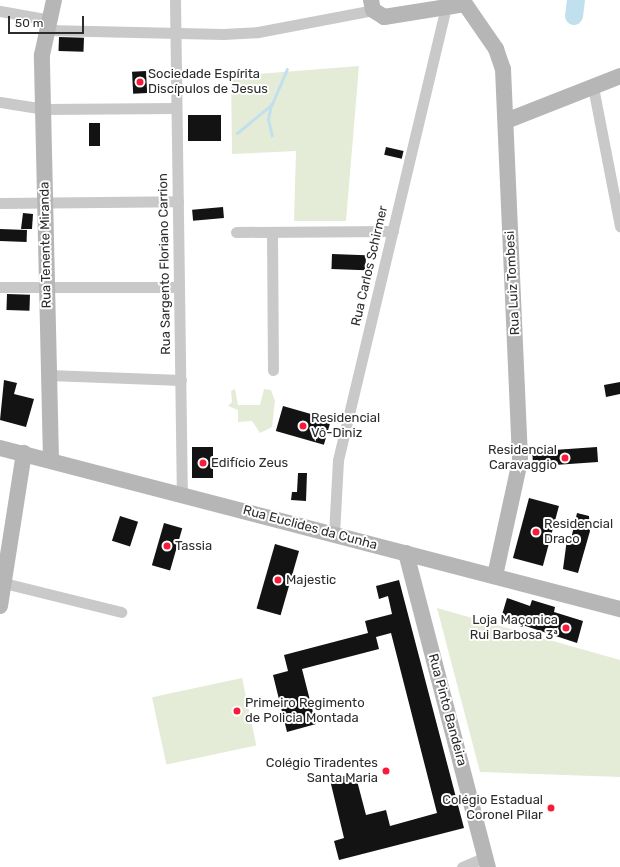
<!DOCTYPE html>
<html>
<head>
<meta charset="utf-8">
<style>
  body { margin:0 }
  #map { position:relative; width:620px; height:867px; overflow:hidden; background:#fff; font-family:Rubik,sans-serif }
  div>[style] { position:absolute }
  .green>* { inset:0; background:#e4ecd7; transform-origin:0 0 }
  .stream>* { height:3px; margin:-1.5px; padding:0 1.5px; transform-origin:1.5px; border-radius:1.5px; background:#c1e0ee }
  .river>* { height:18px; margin:-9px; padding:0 9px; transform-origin:9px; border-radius:9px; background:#c1e0ee }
  .building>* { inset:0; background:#131313; transform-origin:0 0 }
  .street>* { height:11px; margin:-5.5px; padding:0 5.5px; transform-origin:5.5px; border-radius:5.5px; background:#c9c9c9 }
  .secondary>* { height:16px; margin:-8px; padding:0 8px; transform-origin:8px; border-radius:8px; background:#b6b6b6 }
  .dots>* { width:11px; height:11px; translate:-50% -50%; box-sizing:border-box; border:2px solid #fff; border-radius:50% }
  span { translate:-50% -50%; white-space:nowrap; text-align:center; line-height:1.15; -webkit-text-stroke:4px #fff; paint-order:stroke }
  .poi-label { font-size:13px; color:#2c2c2c }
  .left { translate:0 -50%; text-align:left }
  .right { translate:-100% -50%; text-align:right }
  .street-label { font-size:13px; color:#2c2c2c }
  .scale { position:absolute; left:8px; top:16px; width:76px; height:18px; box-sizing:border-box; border:2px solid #2c2c2c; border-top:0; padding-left:5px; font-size:12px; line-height:14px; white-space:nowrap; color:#2c2c2c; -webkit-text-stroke:3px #fff; paint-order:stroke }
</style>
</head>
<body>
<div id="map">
  <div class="green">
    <i style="clip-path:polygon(359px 66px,346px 221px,294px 221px,296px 151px,232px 154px,231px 76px)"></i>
    <i style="clip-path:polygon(235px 389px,238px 405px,260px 405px,264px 389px,271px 390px,275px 401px,272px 427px,260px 433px,252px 421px,238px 422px,238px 410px,228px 406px,232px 402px,231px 391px)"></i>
    <i style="clip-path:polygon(437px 608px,620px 660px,620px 777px,480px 772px)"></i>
    <i style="left:242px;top:678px;width:69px;height:92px;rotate:78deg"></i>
  </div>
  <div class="stream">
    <i style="left:271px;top:104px;width:15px;rotate:101deg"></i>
    <i style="left:268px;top:119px;width:17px;rotate:77deg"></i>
    <i style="left:237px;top:133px;width:45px;rotate:-39.6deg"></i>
    <i style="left:272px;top:104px;width:38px;rotate:-67deg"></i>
  </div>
  <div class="river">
    <i style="left:574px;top:16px;width:16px;rotate:-83deg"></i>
  </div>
  <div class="building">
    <i style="left:59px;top:37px;width:25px;height:14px;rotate:2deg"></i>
    <i style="left:146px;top:71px;width:22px;height:14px;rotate:87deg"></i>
    <i style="left:188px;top:115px;width:33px;height:26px"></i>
    <i style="left:89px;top:123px;width:11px;height:23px"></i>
    <i style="left:386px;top:147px;width:18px;height:8px;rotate:13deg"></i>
    <i style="left:223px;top:207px;width:11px;height:31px;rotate:85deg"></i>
    <i style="clip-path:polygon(23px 213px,33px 214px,32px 229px,21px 229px)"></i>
    <i style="left:0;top:229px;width:27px;height:12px;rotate:2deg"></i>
    <i style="left:332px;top:254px;width:34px;height:15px;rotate:2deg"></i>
    <i style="left:7px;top:294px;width:23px;height:16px;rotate:2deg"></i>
    <i style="clip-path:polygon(4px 380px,17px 383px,14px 394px,34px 399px,26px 427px,0 420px)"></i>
    <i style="clip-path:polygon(620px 382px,620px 394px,606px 397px,604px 385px)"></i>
    <i style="left:283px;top:406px;width:50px;height:26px;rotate:16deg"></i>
    <i style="left:213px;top:447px;width:31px;height:21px;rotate:90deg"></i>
    <i style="left:597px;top:447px;width:15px;height:65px;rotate:86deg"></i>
    <i style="clip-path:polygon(298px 473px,307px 473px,306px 501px,291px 500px,292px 492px,297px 492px)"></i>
    <i style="left:529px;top:498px;width:31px;height:62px;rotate:15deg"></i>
    <i style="clip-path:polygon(577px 513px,589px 516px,590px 531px,578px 573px,563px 569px,567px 539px,571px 539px)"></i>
    <i style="left:120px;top:516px;width:19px;height:26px;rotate:18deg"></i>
    <i style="left:164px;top:523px;width:19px;height:44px;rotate:16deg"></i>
    <i style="left:275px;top:544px;width:25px;height:67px;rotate:16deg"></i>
    <i style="clip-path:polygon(399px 580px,464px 828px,339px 860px,334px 841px,344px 838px,330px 780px,355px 773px,366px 815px,386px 810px,390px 826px,437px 813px,391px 633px,376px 637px,379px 649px,302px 669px,316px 724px,287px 732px,273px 675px,288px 671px,284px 655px,368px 633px,365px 621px,392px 614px,388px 596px,379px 599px,376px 586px)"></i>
    <i style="clip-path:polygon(507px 598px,530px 606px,532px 600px,555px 607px,554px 612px,583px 621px,577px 643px,501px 618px)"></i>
  </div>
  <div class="street">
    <i style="left:175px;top:0;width:494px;rotate:89.2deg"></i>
    <i style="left:0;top:11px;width:51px;rotate:10.2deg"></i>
    <i style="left:47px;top:30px;width:176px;rotate:1.3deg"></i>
    <i style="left:223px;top:34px;width:35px;rotate:-3deg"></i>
    <i style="left:258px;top:32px;width:117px;rotate:-10.8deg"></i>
    <i style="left:593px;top:87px;width:142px;rotate:79deg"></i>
    <i style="left:0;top:102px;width:45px;rotate:9deg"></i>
    <i style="left:44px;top:109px;width:132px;rotate:-0.4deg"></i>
    <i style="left:0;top:203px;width:178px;rotate:-0.6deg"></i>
    <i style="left:236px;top:232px;width:157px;rotate:-0.4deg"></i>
    <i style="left:272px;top:232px;width:138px;rotate:89.6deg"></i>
    <i style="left:0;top:287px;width:179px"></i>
    <i style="left:49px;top:375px;width:132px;rotate:2.2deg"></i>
    <i style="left:334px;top:534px;width:74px;rotate:-86.9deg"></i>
    <i style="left:338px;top:460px;width:467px;rotate:-76.6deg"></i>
    <i style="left:0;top:582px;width:125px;rotate:13.9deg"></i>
    <i style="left:462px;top:867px;width:26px;rotate:-23deg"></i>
  </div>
  <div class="secondary">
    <i style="left:371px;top:0;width:10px;rotate:79deg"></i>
    <i style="left:373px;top:10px;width:13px;rotate:32deg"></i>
    <i style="left:384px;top:17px;width:82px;rotate:-9.1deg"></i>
    <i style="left:465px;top:4px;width:55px;rotate:55.4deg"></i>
    <i style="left:496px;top:49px;width:21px;rotate:71deg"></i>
    <i style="left:503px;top:69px;width:392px;rotate:87.5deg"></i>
    <i style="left:520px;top:461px;width:118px;rotate:102.3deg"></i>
    <i style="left:506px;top:121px;width:123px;rotate:-21.5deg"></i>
    <i style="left:0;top:448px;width:641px;rotate:14.56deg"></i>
    <i style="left:51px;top:460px;width:405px;rotate:-91.3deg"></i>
    <i style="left:42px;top:55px;width:56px;rotate:-77.7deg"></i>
    <i style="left:406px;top:553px;width:325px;rotate:75.4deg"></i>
    <i style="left:0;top:606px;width:155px;rotate:-81.1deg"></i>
  </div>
  <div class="dots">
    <i style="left:140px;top:82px;background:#f71a3b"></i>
    <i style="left:303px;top:426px;background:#f71a3b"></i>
    <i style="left:565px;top:458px;background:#f71a3b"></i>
    <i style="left:203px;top:463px;background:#f71a3b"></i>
    <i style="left:536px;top:532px;background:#f71a3b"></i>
    <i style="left:167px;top:546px;background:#f71a3b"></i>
    <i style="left:278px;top:580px;background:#f71a3b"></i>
    <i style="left:566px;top:628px;background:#f71a3b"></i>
    <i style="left:237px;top:711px;background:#f71a3b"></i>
    <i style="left:386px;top:771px;background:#f71a3b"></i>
    <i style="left:551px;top:808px;background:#f71a3b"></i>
  </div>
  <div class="poi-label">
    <span class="left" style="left:148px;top:82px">Sociedade Espírita<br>Discípulos de Jesus</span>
    <span class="left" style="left:311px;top:426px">Residencial<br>Vô-Diniz</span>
    <span class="right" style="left:557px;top:458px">Residencial<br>Caravaggio</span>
    <span class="left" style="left:211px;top:463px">Edifício Zeus</span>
    <span class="left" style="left:544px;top:532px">Residencial<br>Draco</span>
    <span class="left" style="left:175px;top:546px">Tassia</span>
    <span class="left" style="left:286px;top:580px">Majestic</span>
    <span class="right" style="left:558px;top:628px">Loja Maçonica<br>Rui Barbosa 3ª</span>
    <span class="left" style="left:245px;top:711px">Primeiro Regimento<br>de Policia Montada</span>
    <span class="right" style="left:378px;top:771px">Colégio Tiradentes<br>Santa Maria</span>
    <span class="right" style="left:543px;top:808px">Colégio Estadual<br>Coronel Pilar</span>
  </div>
  <div class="street-label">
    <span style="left:46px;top:245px;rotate:-91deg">Rua Tenente Miranda</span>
    <span style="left:165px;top:264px;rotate:-91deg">Rua Sargento Floriano Carrion</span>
    <span style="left:370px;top:266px;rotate:-77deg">Rua Carlos Schirmer</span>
    <span style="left:513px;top:283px;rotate:-93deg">Rua Luiz Tombesi</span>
    <span style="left:310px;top:528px;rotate:15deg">Rua Euclides da Cunha</span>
    <span style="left:447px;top:710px;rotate:75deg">Rua Pinto Bandeira</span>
  </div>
  <div class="scale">50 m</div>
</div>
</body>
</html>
